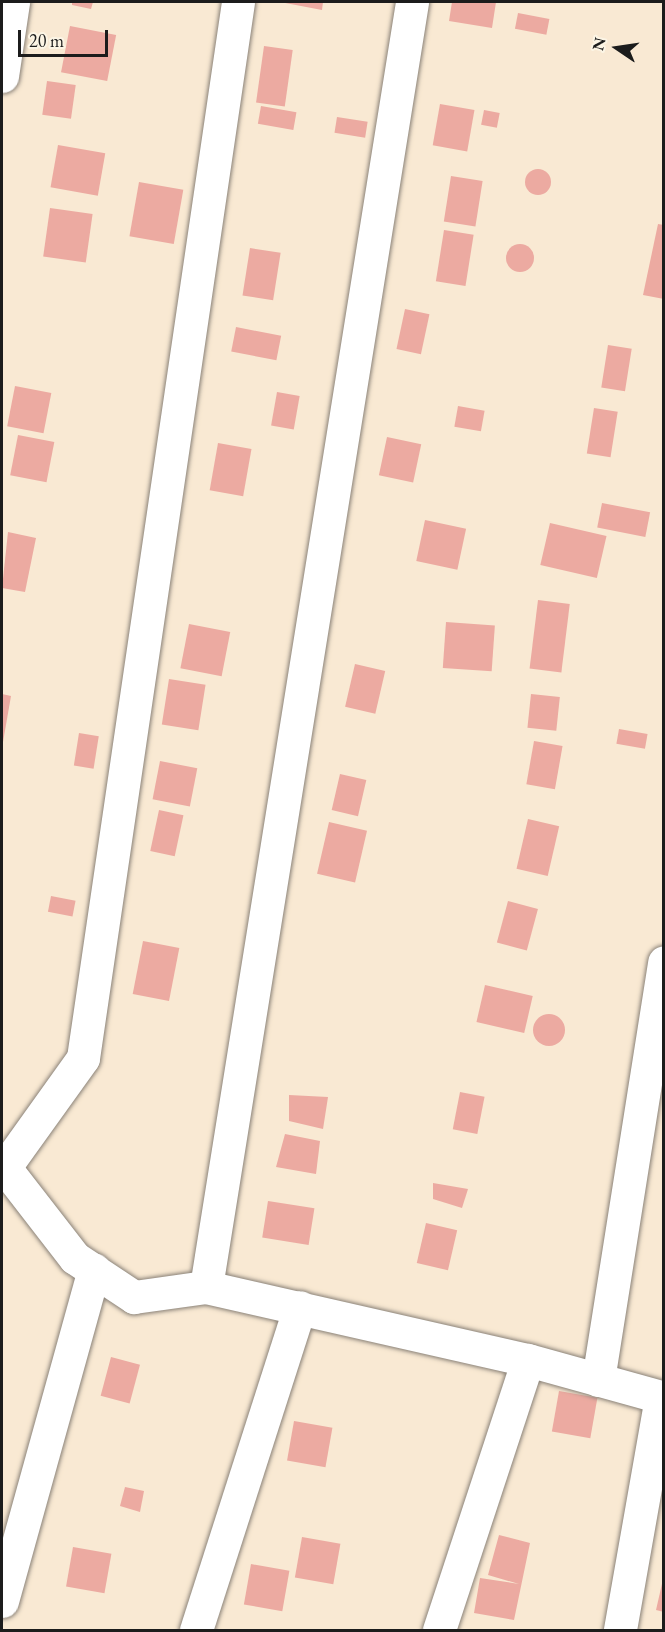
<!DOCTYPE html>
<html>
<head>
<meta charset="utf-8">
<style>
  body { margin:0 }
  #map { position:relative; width:665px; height:1632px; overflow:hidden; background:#f9e9d3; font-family:"EB Garamond",serif }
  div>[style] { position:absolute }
  .building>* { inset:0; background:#ecaaa1; transform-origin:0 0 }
  .round { border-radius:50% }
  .roads { filter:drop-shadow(0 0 2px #8a8278) drop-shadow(0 0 2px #8a8278) }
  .minor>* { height:33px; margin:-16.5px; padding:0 16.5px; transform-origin:16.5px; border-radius:16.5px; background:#fff }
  span { translate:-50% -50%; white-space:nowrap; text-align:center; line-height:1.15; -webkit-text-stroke:5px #fcf5e5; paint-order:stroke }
  .frame { position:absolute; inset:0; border:3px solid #1c1c1c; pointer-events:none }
  .north { position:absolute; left:587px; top:18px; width:60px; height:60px; -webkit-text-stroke:4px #fcf5e5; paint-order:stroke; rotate:283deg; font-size:16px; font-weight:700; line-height:24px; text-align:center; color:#1c1c1c }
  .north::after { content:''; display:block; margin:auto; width:21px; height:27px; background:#1c1c1c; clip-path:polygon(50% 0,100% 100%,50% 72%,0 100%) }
  .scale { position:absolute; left:18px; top:30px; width:90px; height:27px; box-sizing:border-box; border:3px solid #1c1c1c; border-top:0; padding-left:8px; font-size:18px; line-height:21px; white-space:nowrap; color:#1c1c1c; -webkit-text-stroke:4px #fcf5e5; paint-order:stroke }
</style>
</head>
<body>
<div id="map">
  <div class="building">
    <i style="clip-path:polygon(72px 2px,93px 2px,91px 9px,72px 5px)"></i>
    <i style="clip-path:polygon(280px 2px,323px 2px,322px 10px)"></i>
    <i style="clip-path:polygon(452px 2px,496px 2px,492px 28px,449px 21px)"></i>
    <i style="left:518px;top:13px;width:32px;height:16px;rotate:11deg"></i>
    <i style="left:70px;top:26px;width:47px;height:47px;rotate:11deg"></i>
    <i style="left:264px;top:46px;width:29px;height:57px;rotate:8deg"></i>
    <i style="left:47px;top:81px;width:29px;height:34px;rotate:8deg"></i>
    <i style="left:440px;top:104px;width:35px;height:42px;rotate:10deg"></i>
    <i style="left:261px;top:106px;width:36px;height:18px;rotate:10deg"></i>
    <i style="left:484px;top:110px;width:16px;height:15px;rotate:11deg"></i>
    <i style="left:337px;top:117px;width:31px;height:16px;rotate:9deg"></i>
    <i style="left:58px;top:145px;width:48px;height:43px;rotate:10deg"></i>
    <i class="round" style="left:525px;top:169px;width:26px;height:26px"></i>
    <i style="left:451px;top:176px;width:32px;height:46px;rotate:9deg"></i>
    <i style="left:139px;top:182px;width:45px;height:55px;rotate:10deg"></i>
    <i style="left:50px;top:208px;width:43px;height:49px;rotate:8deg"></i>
    <i style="clip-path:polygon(658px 224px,664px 225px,664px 299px,643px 295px)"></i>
    <i style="left:444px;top:230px;width:30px;height:52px;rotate:9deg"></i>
    <i class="round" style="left:506px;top:244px;width:28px;height:28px"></i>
    <i style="left:250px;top:248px;width:31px;height:48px;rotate:9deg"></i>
    <i style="left:405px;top:309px;width:25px;height:41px;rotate:12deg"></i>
    <i style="left:236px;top:327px;width:46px;height:25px;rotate:11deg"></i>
    <i style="left:608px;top:345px;width:24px;height:43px;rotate:9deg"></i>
    <i style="left:15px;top:386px;width:37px;height:41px;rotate:11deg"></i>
    <i style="left:277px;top:392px;width:23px;height:34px;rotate:10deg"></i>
    <i style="left:458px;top:406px;width:27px;height:21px;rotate:10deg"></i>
    <i style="left:594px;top:408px;width:24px;height:46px;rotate:9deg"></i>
    <i style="left:18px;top:435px;width:37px;height:41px;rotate:11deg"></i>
    <i style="left:387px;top:437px;width:35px;height:39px;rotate:12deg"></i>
    <i style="left:218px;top:443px;width:34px;height:48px;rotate:10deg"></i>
    <i style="left:602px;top:503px;width:49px;height:25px;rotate:11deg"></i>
    <i style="left:425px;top:520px;width:42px;height:42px;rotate:12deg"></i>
    <i style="left:550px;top:523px;width:58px;height:43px;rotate:13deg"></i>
    <i style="clip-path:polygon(8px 532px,36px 538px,25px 592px,2px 588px)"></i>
    <i style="left:538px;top:600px;width:32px;height:69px;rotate:7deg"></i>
    <i style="left:446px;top:622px;width:49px;height:46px;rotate:4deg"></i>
    <i style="left:189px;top:624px;width:42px;height:45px;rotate:11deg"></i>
    <i style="left:355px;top:664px;width:31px;height:44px;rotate:13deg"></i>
    <i style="left:169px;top:679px;width:37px;height:46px;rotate:9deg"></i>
    <i style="clip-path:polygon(2px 694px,11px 696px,3px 742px,2px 741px)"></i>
    <i style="left:531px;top:694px;width:29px;height:34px;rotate:6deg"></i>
    <i style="left:619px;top:729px;width:29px;height:15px;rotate:10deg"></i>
    <i style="left:79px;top:733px;width:20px;height:33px;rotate:9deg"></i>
    <i style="left:534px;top:741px;width:29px;height:44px;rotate:10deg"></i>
    <i style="left:160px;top:761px;width:38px;height:39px;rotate:11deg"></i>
    <i style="left:340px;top:774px;width:27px;height:37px;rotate:13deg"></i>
    <i style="left:159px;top:810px;width:25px;height:42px;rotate:12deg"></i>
    <i style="left:528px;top:819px;width:32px;height:51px;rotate:13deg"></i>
    <i style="left:329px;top:822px;width:39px;height:53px;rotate:13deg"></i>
    <i style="left:51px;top:896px;width:25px;height:16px;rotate:11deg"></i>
    <i style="left:508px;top:901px;width:31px;height:43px;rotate:15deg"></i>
    <i style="left:143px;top:941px;width:37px;height:54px;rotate:11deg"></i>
    <i style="left:485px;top:985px;width:49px;height:38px;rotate:13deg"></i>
    <i class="round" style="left:533px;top:1014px;width:32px;height:32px"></i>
    <i style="left:460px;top:1092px;width:25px;height:38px;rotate:11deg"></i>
    <i style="clip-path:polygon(289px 1095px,328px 1097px,323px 1129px,289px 1121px)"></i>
    <i style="clip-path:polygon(285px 1134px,320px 1141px,316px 1174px,276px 1167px)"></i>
    <i style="clip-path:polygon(433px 1183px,468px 1189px,462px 1208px,433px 1199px)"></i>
    <i style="left:268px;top:1201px;width:47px;height:37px;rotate:9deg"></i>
    <i style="left:426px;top:1223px;width:32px;height:41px;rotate:13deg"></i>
    <i style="left:111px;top:1357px;width:30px;height:40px;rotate:15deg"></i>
    <i style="left:559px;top:1391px;width:39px;height:41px;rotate:10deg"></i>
    <i style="left:294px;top:1421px;width:39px;height:40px;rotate:10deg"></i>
    <i style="clip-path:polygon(125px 1487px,144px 1491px,140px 1512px,120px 1506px)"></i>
    <i style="clip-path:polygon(499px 1535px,530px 1543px,514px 1620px,474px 1613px,480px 1578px,519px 1584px,488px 1575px)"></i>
    <i style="left:302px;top:1537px;width:39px;height:41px;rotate:10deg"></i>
    <i style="left:73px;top:1547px;width:39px;height:40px;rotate:10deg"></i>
    <i style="left:251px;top:1564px;width:39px;height:41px;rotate:10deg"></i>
    <i style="clip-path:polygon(664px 1575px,664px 1612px,656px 1610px)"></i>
  </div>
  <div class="roads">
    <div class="minor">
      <i style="left:2px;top:76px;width:75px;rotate:-81.5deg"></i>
      <i style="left:2px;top:1164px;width:119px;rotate:52.2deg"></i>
      <i style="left:75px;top:1258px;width:71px;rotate:33.5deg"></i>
      <i style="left:134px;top:1297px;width:73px;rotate:-7.9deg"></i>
      <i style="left:206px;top:1287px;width:330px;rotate:12.8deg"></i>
      <i style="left:528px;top:1360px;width:138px;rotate:15.5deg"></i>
      <i style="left:661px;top:1397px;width:237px;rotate:100deg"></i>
      <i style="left:5px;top:1167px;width:134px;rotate:-54.4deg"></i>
      <i style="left:83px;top:1058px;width:1067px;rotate:-81.65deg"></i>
      <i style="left:206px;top:1287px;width:1301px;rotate:-80.89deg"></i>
      <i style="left:598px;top:1380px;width:423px;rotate:-81deg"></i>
      <i style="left:2px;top:1601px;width:344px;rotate:-74.5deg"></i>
      <i style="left:196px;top:1630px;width:339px;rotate:-72.2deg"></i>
      <i style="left:439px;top:1630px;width:284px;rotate:-71.8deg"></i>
    </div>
  </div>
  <div class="frame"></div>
  <div class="north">N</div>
  <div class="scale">20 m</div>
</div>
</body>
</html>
